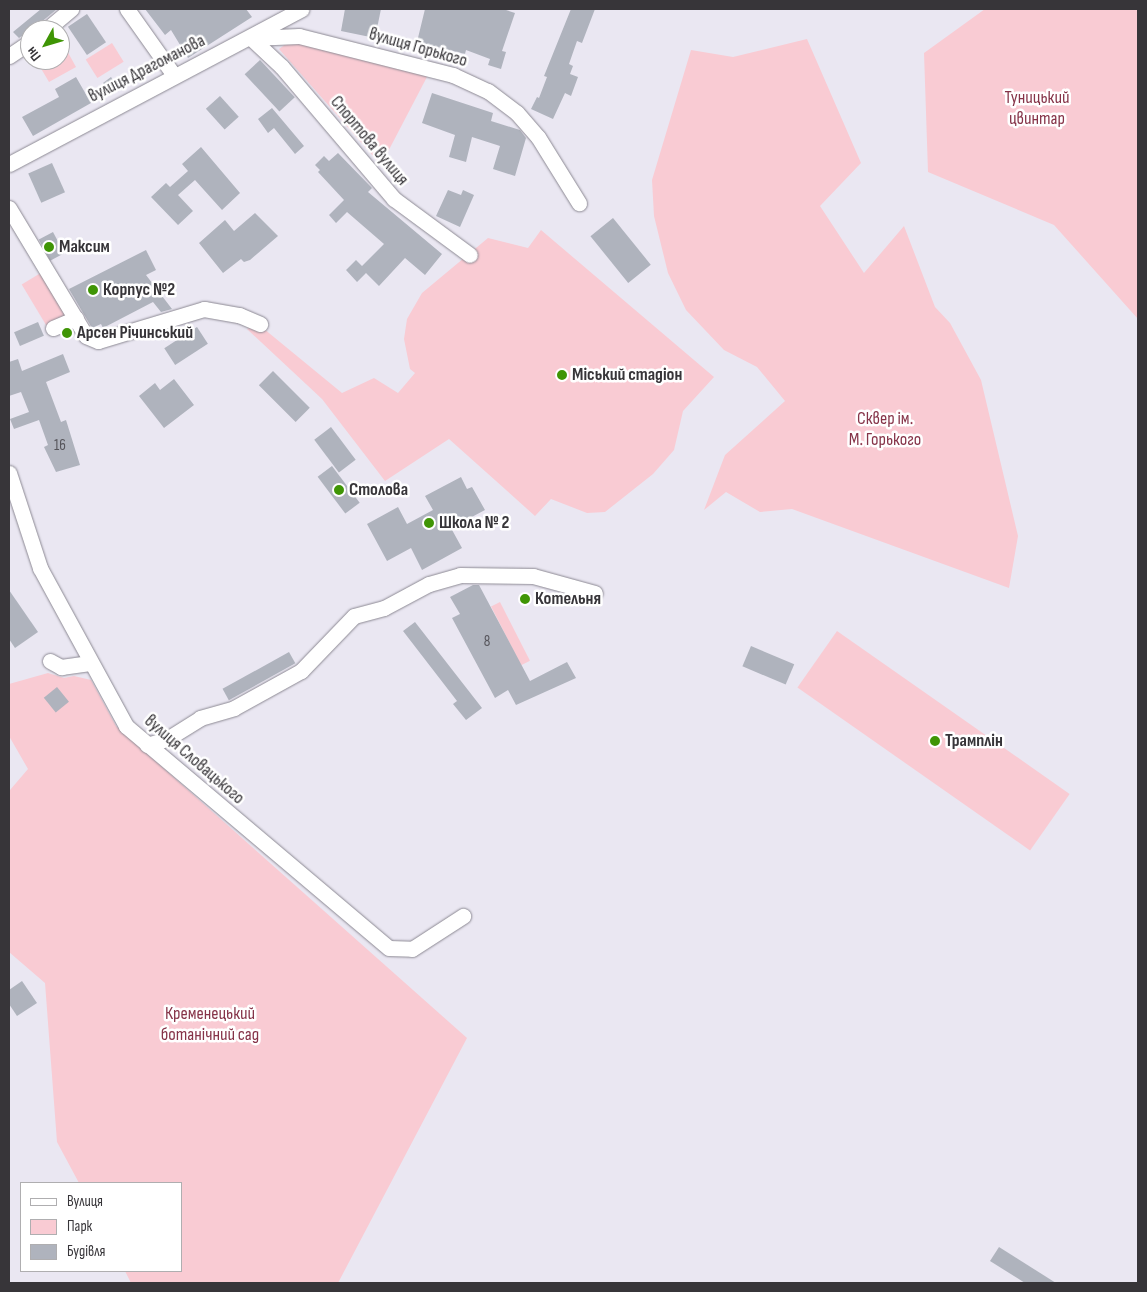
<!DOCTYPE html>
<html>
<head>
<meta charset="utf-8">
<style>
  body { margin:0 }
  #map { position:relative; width:1147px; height:1292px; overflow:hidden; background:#eae7f2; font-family:"Sofia Sans Condensed",sans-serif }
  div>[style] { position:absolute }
  .green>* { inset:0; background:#f9cbd3; transform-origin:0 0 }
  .building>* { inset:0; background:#afb3bd; transform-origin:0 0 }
  .roads { filter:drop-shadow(0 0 1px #8c8993) drop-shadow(0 0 1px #8c8993) }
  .street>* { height:15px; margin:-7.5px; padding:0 7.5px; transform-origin:7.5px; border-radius:7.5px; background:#fff }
  .dots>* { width:14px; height:14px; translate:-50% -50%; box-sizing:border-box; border:2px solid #fff; border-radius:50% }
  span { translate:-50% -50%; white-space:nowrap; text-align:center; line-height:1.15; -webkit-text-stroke:5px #fff; paint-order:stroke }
  .number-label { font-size:15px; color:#55545a }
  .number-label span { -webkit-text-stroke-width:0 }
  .street-label { font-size:18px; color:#373539 }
  .park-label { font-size:18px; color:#863449 }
  .poi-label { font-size:18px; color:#373539; font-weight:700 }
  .left { translate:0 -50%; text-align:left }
  .frame { position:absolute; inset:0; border:10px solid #373539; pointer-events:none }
  .legend { position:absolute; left:20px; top:1182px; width:162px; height:90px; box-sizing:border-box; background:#fff; border:1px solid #afaeb0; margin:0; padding:6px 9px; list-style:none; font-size:15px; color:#373539 }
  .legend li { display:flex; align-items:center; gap:10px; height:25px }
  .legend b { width:25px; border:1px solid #afaeb0 }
  .north { position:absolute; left:20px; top:20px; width:50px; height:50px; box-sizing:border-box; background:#fff; border:1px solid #afaeb0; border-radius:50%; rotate:231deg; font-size:14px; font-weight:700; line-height:20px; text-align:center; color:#373539 }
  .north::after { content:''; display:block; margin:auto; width:18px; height:22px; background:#3f9505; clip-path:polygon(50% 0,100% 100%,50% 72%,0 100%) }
</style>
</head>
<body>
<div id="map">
  <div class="green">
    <i style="clip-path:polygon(985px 9px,1138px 9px,1138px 319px,1054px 225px,928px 172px,924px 53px)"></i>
    <i style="clip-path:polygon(60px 38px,76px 67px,49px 82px,36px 60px,60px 60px)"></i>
    <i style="clip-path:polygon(807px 39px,861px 163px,820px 206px,864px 273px,904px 226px,935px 307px,950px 323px,981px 380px,1018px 536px,1009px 588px,792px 509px,760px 512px,726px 492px,704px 510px,725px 455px,785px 401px,757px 367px,724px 350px,686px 310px,668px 273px,654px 216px,652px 180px,691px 50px,733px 57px)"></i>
    <i style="clip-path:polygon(290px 41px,428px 75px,381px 165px,279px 49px)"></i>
    <i style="left:112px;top:43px;width:22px;height:31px;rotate:58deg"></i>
    <i style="clip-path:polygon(541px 230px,714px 377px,683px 411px,674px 450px,653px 474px,605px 512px,587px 513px,551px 499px,535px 516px,449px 439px,385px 481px,322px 399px,247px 329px,258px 324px,342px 393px,374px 378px,398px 393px,415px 373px,410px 369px,404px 339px,407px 319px,422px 293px,488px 238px,528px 248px)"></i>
    <i style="left:44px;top:271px;width:49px;height:26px;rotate:59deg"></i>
    <i style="left:500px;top:602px;width:66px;height:10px;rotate:63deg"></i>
    <i style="left:837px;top:631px;width:284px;height:69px;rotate:35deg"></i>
    <i style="clip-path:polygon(48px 673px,64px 678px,74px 676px,91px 680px,116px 726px,467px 1038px,338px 1283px,131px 1283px,125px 1271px,181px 1271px,181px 1183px,79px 1183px,57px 1142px,45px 983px,9px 952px,9px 803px,10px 790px,28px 769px,9px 736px,9px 684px)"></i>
  </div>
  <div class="building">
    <i style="clip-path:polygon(41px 9px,57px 9px,40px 23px,37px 30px,30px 30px,19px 38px,13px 32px)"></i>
    <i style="clip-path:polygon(145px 9px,246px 9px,252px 17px,188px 58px,171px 30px,165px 35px)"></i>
    <i style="clip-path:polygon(345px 9px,381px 9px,375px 38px,341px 31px)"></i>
    <i style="clip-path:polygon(425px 9px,503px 9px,515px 13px,502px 51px,506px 52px,501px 69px,488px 65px,490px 59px,466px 50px,465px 54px,417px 42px)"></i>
    <i style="clip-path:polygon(571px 9px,595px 9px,582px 43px,577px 41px,569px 64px,573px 66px,570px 74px,578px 77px,571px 96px,565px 93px,553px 119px,531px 109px,537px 97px,539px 98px,547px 77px,544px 76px)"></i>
    <i style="left:87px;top:14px;width:34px;height:23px;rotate:56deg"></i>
    <i style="left:260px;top:60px;width:51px;height:21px;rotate:47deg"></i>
    <i style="clip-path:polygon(76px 77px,91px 103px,33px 136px,22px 117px,59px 97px,55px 89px)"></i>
    <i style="clip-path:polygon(111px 77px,117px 87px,108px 92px,103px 83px)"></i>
    <i style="clip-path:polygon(432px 93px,493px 113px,491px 121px,520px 130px,526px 138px,515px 176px,493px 169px,500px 146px,472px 137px,466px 162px,449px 157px,455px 135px,422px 123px)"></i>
    <i style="left:220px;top:96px;width:28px;height:19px;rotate:48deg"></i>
    <i style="clip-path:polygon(272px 108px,304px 146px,295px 154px,274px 128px,268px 133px,258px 119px)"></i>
    <i style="clip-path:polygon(201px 147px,240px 193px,222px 210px,195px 180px,178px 195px,193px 211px,178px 225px,151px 197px,166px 183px,170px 187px,188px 171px,182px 164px)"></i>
    <i style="clip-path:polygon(338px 153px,372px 188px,368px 192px,442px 254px,425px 275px,405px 258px,379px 286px,366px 273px,357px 282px,346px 270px,356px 260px,362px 266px,384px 244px,347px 212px,336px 223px,329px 215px,344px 200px,318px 172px,320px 170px,315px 165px,324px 156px,329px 161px)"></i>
    <i style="left:52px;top:163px;width:32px;height:26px;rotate:66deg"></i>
    <i style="clip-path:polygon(448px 190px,461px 195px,463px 190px,474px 195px,460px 227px,436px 216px)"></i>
    <i style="clip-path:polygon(255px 213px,278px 236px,250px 260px,244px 262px,241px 259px,223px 273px,199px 243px,225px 220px,234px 231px)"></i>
    <i style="left:613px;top:218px;width:60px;height:29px;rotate:51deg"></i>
    <i style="left:53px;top:232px;width:24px;height:16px;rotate:62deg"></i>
    <i style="clip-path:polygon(146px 250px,156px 270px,146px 275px,172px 309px,161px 312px,153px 302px,103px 328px,101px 324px,92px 328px,69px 289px)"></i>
    <i style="left:38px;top:322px;width:15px;height:26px;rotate:67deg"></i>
    <i style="left:197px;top:327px;width:20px;height:39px;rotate:57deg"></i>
    <i style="clip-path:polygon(63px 354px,70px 372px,46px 382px,61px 422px,66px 420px,80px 465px,56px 472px,44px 447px,48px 445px,39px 420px,14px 429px,10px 419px,29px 412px,21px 392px,9px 396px,9px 362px,18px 359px,22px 371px)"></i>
    <i style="left:273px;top:371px;width:52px;height:20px;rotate:45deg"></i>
    <i style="clip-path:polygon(174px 379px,194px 405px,164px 428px,139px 396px,155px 383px,160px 390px)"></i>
    <i style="left:331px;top:427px;width:41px;height:21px;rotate:53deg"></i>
    <i style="left:332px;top:466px;width:46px;height:18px;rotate:53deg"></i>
    <i style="clip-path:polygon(461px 477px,467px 489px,472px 487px,485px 510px,451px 528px,462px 548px,422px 570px,411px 548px,387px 561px,367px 524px,398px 507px,407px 524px,433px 510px,425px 496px)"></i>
    <i style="clip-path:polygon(473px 585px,479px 585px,530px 681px,567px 662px,576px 678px,516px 705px,508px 690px,495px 698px,452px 618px,460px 614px,450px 597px)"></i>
    <i style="clip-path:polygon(9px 590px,38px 632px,15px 648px,9px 639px)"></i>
    <i style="clip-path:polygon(415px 622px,482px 708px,466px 720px,453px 704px,457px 701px,403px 631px)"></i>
    <i style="left:751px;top:646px;width:47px;height:22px;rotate:23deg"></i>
    <i style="left:289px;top:652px;width:13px;height:76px;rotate:61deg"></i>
    <i style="left:57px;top:687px;width:19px;height:17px;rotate:51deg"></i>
    <i style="clip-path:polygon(22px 981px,37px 1003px,17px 1016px,9px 1004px,9px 990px)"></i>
    <i style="clip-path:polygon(999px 1247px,1056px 1283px,1025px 1283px,990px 1261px)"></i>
  </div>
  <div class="roads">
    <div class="street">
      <i style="left:127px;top:9px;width:80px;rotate:54.7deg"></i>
      <i style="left:46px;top:30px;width:33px;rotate:-40deg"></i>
      <i style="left:251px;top:38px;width:48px;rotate:-2.4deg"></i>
      <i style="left:299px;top:36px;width:159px;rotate:14.2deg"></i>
      <i style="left:453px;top:75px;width:38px;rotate:25deg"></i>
      <i style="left:488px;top:91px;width:36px;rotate:37deg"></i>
      <i style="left:517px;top:113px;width:32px;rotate:49deg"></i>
      <i style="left:538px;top:137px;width:78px;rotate:58.2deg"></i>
      <i style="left:251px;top:38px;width:42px;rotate:43.1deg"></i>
      <i style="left:282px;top:67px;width:173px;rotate:49.7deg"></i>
      <i style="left:394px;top:199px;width:94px;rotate:36.4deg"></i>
      <i style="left:9px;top:56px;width:25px;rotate:-34deg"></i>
      <i style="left:9px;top:164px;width:331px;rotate:-27.9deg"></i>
      <i style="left:9px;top:208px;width:149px;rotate:59deg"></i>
      <i style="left:86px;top:336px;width:13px;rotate:23deg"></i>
      <i style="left:98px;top:341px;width:111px;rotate:-16.8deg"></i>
      <i style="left:204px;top:309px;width:36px;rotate:10deg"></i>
      <i style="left:239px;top:315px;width:23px;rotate:23deg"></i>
      <i style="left:53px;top:328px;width:25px;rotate:-23deg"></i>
      <i style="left:9px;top:473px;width:100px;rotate:71.9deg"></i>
      <i style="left:40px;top:568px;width:180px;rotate:61.4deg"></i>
      <i style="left:126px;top:726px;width:344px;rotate:40.2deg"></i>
      <i style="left:389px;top:948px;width:23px;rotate:2deg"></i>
      <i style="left:412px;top:949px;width:61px;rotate:-32.9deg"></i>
      <i style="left:50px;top:661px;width:13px;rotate:29deg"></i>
      <i style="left:61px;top:667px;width:29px;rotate:-8deg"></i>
      <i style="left:147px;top:745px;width:21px;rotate:-17deg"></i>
      <i style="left:167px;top:739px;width:39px;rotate:-32deg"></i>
      <i style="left:200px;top:718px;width:35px;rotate:-16deg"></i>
      <i style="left:234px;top:708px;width:77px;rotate:-28.9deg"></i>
      <i style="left:301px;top:671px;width:76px;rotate:-46.1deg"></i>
      <i style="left:354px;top:616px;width:31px;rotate:-15deg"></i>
      <i style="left:384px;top:608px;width:51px;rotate:-28.1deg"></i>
      <i style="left:429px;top:584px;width:32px;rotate:-16deg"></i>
      <i style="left:460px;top:575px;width:73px;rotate:0.8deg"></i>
      <i style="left:533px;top:576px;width:64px;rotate:15.3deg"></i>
    </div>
  </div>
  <div class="dots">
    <i style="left:49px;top:247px;background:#3f9505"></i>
    <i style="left:93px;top:290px;background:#3f9505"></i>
    <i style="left:67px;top:333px;background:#3f9505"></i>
    <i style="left:562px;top:375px;background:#3f9505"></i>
    <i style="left:339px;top:490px;background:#3f9505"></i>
    <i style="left:429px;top:523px;background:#3f9505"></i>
    <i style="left:525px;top:599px;background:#3f9505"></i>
    <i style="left:935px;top:741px;background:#3f9505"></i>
  </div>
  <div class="number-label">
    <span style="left:60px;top:446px">16</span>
    <span style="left:487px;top:642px">8</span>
  </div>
  <div class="street-label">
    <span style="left:418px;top:48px;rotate:16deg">вулиця Горького</span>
    <span style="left:147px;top:69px;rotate:-27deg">вулиця Драгоманова</span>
    <span style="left:369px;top:141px;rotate:50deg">Спортова вулиця</span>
    <span style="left:194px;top:760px;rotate:41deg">вулиця Словацького</span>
  </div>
  <div class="park-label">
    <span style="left:1037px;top:109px">Туницький<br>цвинтар</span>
    <span style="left:885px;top:430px">Сквер ім.<br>М. Горького</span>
    <span style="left:210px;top:1025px">Кременецький<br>ботанічний сад</span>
  </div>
  <div class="poi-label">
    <span class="left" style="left:59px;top:247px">Максим</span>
    <span class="left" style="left:103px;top:290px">Корпус №2</span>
    <span class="left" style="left:77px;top:333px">Арсен Річинський</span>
    <span class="left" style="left:572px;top:375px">Міський стадіон</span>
    <span class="left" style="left:349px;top:490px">Столова</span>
    <span class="left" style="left:439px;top:523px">Школа № 2</span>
    <span class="left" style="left:535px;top:599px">Котельня</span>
    <span class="left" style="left:945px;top:741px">Трамплін</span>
  </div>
  <div class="frame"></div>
  <ul class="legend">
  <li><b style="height:6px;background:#fff"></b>Вулиця</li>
  <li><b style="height:14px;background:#f9cbd3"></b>Парк</li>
  <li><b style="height:14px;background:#afb3bd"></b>Будівля</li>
  </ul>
  <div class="north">Пн</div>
</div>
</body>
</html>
